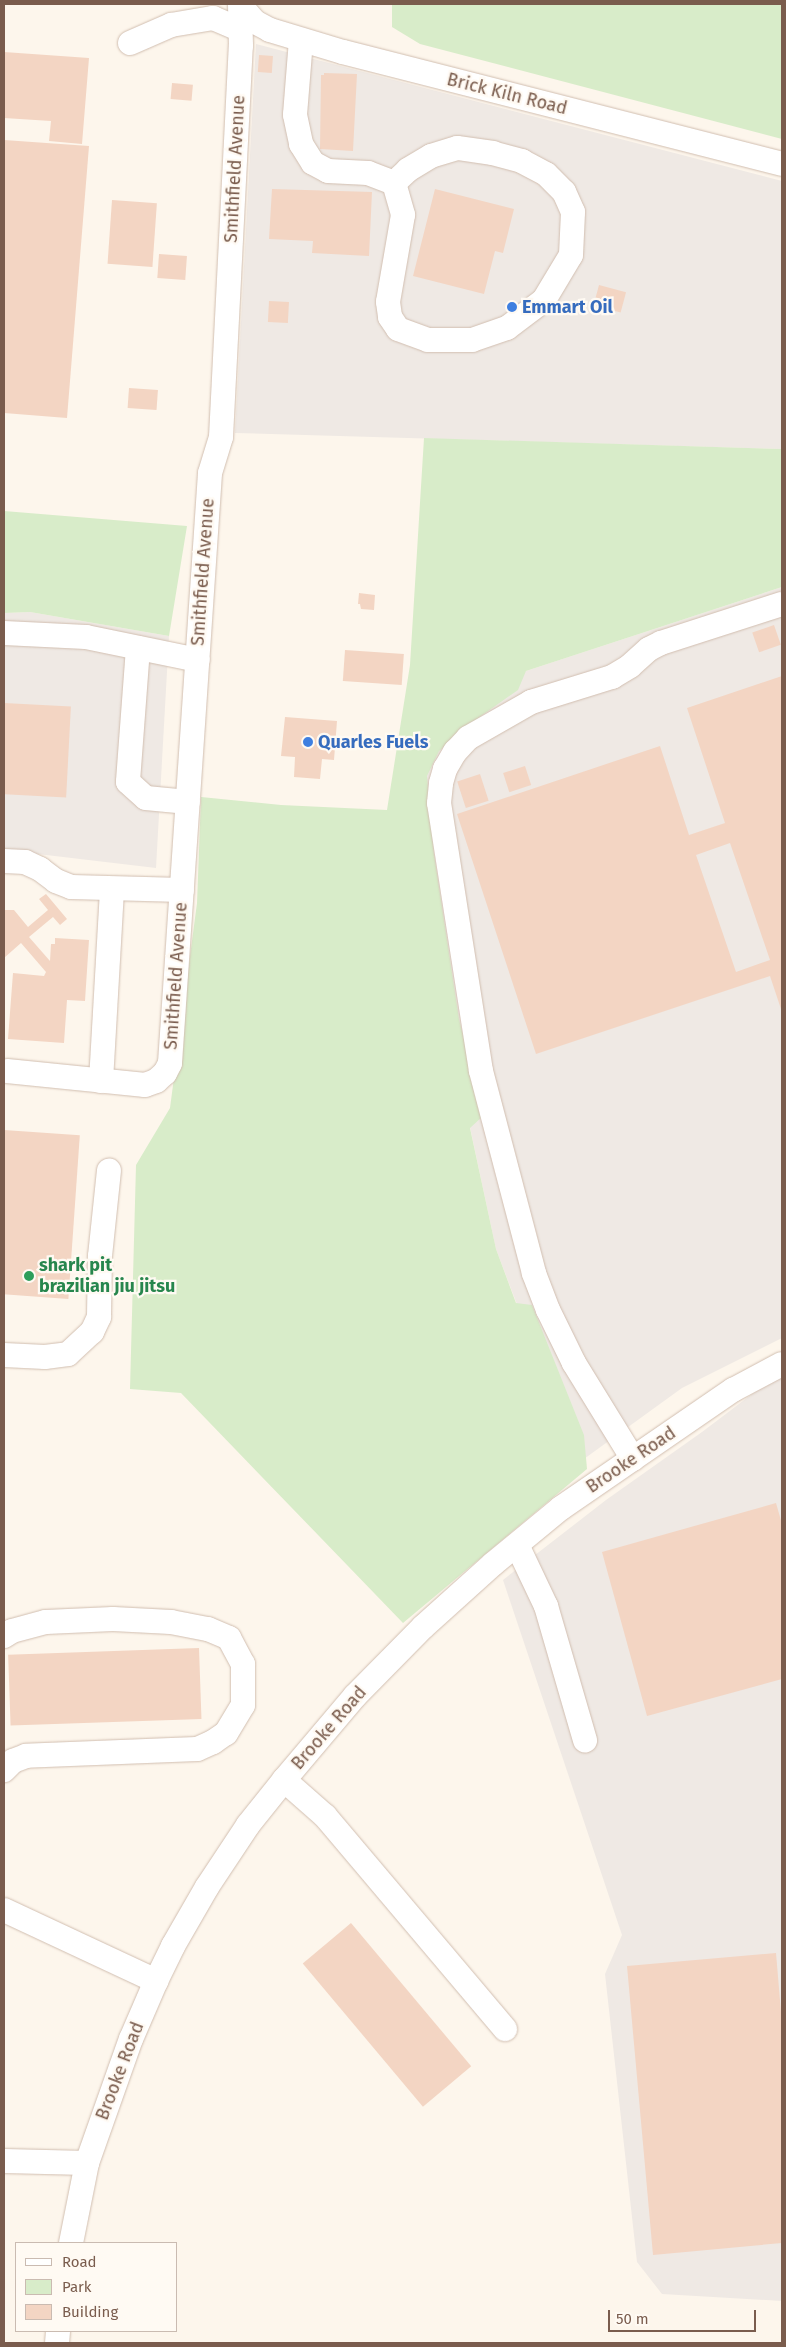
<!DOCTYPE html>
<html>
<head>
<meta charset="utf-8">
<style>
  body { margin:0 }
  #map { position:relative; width:786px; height:2347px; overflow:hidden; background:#fdf6ec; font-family:"Fira Sans",sans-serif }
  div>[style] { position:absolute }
  .industrial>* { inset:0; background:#efe9e4 }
  .green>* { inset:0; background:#d8ecc9 }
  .building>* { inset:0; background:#f3d5c3; transform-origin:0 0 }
  .roads { filter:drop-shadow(0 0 1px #d1beb0) drop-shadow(0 0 1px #d1beb0) }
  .minor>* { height:24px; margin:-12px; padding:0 12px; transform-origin:12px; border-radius:12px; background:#fff }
  .dots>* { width:14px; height:14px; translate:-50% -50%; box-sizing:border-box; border:2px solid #fffaf3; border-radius:50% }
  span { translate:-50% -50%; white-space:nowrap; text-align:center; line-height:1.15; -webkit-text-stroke:4.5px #fffaf3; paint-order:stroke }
  .street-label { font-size:18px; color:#7a5c4d }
  .shop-label { font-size:18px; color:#366cbe; font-weight:700 }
  .left { translate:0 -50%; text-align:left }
  .leisure-label { font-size:18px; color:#27864d; font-weight:700 }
  .frame { position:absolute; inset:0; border:5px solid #7a5c4d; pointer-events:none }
  .legend { position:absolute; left:15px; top:2242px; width:162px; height:90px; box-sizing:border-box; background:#fffaf3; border:1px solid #cabbb1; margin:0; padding:6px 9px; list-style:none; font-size:15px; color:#7a5c4d }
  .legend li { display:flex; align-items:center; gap:10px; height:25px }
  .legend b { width:25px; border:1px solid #cabbb1 }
  .scale { position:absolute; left:608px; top:2310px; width:148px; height:22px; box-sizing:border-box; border:2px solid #7a5c4d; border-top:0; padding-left:6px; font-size:15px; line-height:18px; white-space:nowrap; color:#7a5c4d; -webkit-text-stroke:4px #fffaf3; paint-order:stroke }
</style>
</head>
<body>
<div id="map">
  <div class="industrial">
    <i style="clip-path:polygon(256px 44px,782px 181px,782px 449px,235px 433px)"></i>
    <i style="clip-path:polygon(782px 587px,782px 1338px,682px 1388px,577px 1464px,496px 1249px,427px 926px,411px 761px,526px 671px)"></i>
    <i style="clip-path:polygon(30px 612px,169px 636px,156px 868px,4px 850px,4px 613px)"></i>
    <i style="clip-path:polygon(782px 1376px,782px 2301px,662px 2294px,637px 2262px,605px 1974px,622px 1935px,503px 1580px,606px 1500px,702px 1432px,768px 1382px)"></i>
  </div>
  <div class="green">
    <i style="clip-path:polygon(392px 4px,782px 4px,782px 139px,420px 44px,392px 27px)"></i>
    <i style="clip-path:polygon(424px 438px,782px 449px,782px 587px,526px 671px,518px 690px,481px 716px,439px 751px,427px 776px,434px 854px,459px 1019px,483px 1116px,470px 1128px,496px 1249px,516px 1303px,532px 1305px,584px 1435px,587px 1469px,403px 1623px,181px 1393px,130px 1389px,136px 1165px,170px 1108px,197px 903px,201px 797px,281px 805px,387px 810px,410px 665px)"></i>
    <i style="clip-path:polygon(4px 511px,187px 526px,169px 636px,30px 612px,4px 613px)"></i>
  </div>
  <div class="building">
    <i style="clip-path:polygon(4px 52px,89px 58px,82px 144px,49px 141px,51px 121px,4px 118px)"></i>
    <i style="left:259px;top:55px;width:14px;height:17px;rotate:4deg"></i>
    <i style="clip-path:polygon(324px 73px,357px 74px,353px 151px,320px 149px,321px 75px,324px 75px)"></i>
    <i style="left:172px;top:83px;width:21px;height:16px;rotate:5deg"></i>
    <i style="clip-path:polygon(4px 140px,89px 146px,67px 418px,4px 413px)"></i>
    <i style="clip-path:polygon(272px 189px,372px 192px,369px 256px,312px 253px,313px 241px,269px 239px)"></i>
    <i style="clip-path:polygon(435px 189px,514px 209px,503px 253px,495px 251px,484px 294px,413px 276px)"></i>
    <i style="left:112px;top:200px;width:45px;height:64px;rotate:4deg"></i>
    <i style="left:159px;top:254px;width:28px;height:24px;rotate:4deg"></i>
    <i style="left:599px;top:285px;width:28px;height:21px;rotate:15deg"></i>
    <i style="left:269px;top:301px;width:20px;height:21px;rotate:3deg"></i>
    <i style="left:129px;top:388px;width:29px;height:20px;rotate:4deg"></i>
    <i style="clip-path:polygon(359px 593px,375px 595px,374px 610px,361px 609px,360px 604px,358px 604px)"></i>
    <i style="left:774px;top:625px;width:21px;height:23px;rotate:71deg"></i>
    <i style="left:345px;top:650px;width:59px;height:31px;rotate:4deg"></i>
    <i style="clip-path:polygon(evenodd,782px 676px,782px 1012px,770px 976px,536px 1054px,457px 814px,660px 746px,689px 835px,725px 823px,687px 708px,782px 676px,730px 843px,770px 960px,736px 972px,696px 855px,730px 843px)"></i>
    <i style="left:4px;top:703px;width:67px;height:91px;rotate:3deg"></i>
    <i style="clip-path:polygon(285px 717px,337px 721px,334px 760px,322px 759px,320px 779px,294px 777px,295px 757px,281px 756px)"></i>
    <i style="left:525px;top:766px;width:20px;height:23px;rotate:72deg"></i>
    <i style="left:480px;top:774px;width:28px;height:24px;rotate:72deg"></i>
    <i style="clip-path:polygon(46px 894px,67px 919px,60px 925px,53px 917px,29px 937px,50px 961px,51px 944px,55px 944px,55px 938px,89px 940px,85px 1001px,67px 1000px,64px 1043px,8px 1039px,13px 973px,44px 976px,46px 972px,21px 943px,4px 958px,4px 910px,14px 910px,28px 927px,48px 910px,39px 899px)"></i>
    <i style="left:4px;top:1130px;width:76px;height:164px;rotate:4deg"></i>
    <i style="clip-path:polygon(776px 1503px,782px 1524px,782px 1679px,647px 1716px,602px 1552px)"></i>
    <i style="left:199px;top:1648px;width:71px;height:191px;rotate:88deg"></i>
    <i style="left:351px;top:1923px;width:187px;height:63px;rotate:50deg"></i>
    <i style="clip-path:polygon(776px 1953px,782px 2024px,782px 2243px,653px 2255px,627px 1966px)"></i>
  </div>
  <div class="roads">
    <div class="minor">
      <i style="left:241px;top:6px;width:21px;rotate:49deg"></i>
      <i style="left:255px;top:22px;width:17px;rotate:28deg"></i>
      <i style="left:270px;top:30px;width:76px;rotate:16.8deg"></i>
      <i style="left:343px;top:52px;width:453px;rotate:14.3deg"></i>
      <i style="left:301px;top:40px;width:75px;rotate:94.6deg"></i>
      <i style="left:295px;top:115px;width:30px;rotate:78deg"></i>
      <i style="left:301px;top:144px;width:22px;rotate:58deg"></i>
      <i style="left:313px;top:163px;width:17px;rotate:28deg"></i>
      <i style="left:328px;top:171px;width:40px;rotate:2.9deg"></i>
      <i style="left:368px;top:173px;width:28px;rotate:21deg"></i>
      <i style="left:394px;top:183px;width:33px;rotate:74deg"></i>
      <i style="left:403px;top:215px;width:88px;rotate:99.8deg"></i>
      <i style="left:388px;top:302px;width:15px;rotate:82deg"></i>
      <i style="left:390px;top:317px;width:14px;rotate:56deg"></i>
      <i style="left:398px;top:329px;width:32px;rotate:20deg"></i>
      <i style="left:428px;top:340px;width:44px"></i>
      <i style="left:472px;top:340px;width:37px;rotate:-19deg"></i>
      <i style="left:507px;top:328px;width:46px;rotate:-37.1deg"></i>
      <i style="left:544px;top:300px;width:52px;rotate:-59deg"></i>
      <i style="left:571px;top:255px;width:43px;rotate:-87.3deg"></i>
      <i style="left:573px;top:212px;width:22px;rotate:-114deg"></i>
      <i style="left:564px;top:192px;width:25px;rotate:-135deg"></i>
      <i style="left:546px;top:174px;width:27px;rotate:-152deg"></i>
      <i style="left:522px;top:161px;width:30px;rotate:-165deg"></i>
      <i style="left:493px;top:153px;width:36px;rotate:-172deg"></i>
      <i style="left:457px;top:148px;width:27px;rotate:163deg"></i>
      <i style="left:431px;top:156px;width:27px;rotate:149deg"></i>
      <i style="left:408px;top:170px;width:19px;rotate:137deg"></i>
      <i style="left:130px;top:43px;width:45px;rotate:-23.7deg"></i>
      <i style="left:171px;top:25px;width:43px;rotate:-9.5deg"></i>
      <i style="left:213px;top:18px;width:30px;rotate:23deg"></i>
      <i style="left:4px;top:633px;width:82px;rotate:2.8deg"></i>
      <i style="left:86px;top:637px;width:114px;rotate:11.6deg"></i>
      <i style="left:138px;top:648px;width:134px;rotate:94.3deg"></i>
      <i style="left:128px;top:782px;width:24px;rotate:42deg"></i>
      <i style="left:146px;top:798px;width:42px;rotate:5.4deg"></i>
      <i style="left:4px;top:861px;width:21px;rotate:3deg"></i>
      <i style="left:25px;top:862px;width:17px;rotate:25deg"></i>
      <i style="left:40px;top:869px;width:20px;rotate:37deg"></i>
      <i style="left:56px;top:881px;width:16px;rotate:22deg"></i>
      <i style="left:71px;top:887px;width:111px;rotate:1.5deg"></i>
      <i style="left:7px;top:1071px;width:139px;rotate:5.8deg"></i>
      <i style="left:145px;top:1085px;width:12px;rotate:-20deg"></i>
      <i style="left:156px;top:1081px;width:12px;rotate:-42deg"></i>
      <i style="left:165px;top:1073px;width:11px;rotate:-63deg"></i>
      <i style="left:170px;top:1063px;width:591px;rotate:-86.12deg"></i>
      <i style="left:210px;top:473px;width:38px;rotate:-73deg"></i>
      <i style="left:221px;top:437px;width:392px;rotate:-87.1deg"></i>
      <i style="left:241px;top:46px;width:42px;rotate:-91.4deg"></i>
      <i style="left:101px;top:1081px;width:192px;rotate:-86.7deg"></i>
      <i style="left:4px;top:1355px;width:41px;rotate:2.8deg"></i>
      <i style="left:45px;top:1357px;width:23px;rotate:-7deg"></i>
      <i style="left:68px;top:1354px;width:33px;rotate:-43deg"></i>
      <i style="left:92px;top:1332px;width:17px;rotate:-65deg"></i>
      <i style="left:99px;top:1317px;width:61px;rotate:-89.1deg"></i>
      <i style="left:100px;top:1256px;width:86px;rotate:-84deg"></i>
      <i style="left:633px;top:1459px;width:113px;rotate:-121.6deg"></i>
      <i style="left:574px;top:1363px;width:59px;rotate:-116.1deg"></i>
      <i style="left:548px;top:1310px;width:40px;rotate:-111deg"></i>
      <i style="left:534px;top:1273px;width:209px;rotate:-104.7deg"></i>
      <i style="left:481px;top:1071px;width:271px;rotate:-98.9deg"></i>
      <i style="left:439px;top:803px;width:20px;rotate:-84deg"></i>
      <i style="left:441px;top:783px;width:15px;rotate:-74deg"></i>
      <i style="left:445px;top:769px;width:20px;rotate:-60deg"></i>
      <i style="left:455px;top:752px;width:19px;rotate:-47deg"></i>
      <i style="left:468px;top:738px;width:73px;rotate:-29.7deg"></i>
      <i style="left:531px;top:702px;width:85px;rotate:-17.2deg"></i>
      <i style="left:612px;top:677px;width:21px;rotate:-31deg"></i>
      <i style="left:630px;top:666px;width:25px;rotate:-42deg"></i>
      <i style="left:649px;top:649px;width:13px;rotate:-27deg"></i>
      <i style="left:661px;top:643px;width:127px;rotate:-17.9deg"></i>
      <i style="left:517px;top:1545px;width:68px;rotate:64.6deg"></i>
      <i style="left:546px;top:1606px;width:140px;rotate:73.8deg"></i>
      <i style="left:4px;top:1636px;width:9px;rotate:-32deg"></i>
      <i style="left:12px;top:1631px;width:35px;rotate:-15deg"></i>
      <i style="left:46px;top:1622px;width:67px;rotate:-2.6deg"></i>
      <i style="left:113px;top:1619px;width:58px;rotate:3deg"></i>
      <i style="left:171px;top:1622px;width:38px;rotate:11deg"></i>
      <i style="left:208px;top:1629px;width:23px;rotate:23deg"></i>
      <i style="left:229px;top:1638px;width:30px;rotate:62deg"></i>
      <i style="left:243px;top:1664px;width:41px;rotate:90deg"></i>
      <i style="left:243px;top:1705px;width:33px;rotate:121deg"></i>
      <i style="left:226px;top:1733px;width:16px;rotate:145deg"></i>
      <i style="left:213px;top:1742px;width:17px;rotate:156deg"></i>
      <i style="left:197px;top:1749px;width:171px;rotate:177.7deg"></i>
      <i style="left:26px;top:1756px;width:14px;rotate:159deg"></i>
      <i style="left:13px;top:1761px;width:13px;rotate:135deg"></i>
      <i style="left:284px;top:1780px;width:55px;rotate:41.3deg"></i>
      <i style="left:325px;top:1816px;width:279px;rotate:49.8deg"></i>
      <i style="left:4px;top:1910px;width:168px;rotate:25deg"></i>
      <i style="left:4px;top:2161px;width:83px;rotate:1.4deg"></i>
      <i style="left:71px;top:2243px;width:82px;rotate:-78.7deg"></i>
      <i style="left:87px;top:2163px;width:132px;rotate:-70.5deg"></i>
      <i style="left:131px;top:2039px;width:63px;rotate:-66.7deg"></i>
      <i style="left:156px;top:1981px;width:39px;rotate:-64deg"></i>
      <i style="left:173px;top:1946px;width:68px;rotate:-60deg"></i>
      <i style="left:207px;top:1887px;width:74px;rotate:-56.5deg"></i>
      <i style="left:248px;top:1825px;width:58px;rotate:-51.3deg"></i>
      <i style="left:284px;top:1780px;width:110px;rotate:-49.8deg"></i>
      <i style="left:355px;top:1696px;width:97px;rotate:-45.4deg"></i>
      <i style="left:423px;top:1627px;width:94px;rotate:-42deg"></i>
      <i style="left:493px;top:1564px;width:88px;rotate:-39.5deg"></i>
      <i style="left:561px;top:1508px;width:209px;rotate:-34.5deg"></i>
      <i style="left:733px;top:1390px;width:55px;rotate:-28deg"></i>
      <i style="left:57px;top:2343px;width:12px;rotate:-85deg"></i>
    </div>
  </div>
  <div class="dots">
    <i style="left:512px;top:307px;background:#3f7fe0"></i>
    <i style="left:308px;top:742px;background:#3f7fe0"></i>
    <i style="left:29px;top:1276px;background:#2e9e5b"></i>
  </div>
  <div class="street-label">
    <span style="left:507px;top:94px;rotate:14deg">Brick Kiln Road</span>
    <span style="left:235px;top:169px;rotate:-87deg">Smithfield Avenue</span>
    <span style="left:203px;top:572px;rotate:-86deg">Smithfield Avenue</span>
    <span style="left:176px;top:976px;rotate:-86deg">Smithfield Avenue</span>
    <span style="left:631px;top:1460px;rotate:-34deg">Brooke Road</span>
    <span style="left:329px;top:1728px;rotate:-49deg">Brooke Road</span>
    <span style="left:120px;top:2071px;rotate:-69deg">Brooke Road</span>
  </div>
  <div class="shop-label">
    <span class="left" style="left:522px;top:307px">Emmart Oil</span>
    <span class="left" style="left:318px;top:742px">Quarles Fuels</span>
  </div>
  <div class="leisure-label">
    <span class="left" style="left:39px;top:1276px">shark pit<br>brazilian jiu jitsu</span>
  </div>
  <div class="frame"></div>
  <ul class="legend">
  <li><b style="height:6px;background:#fff"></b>Road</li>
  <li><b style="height:14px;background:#d8ecc9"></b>Park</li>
  <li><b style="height:14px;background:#f3d5c3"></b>Building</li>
  </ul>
  <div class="scale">50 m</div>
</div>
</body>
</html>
